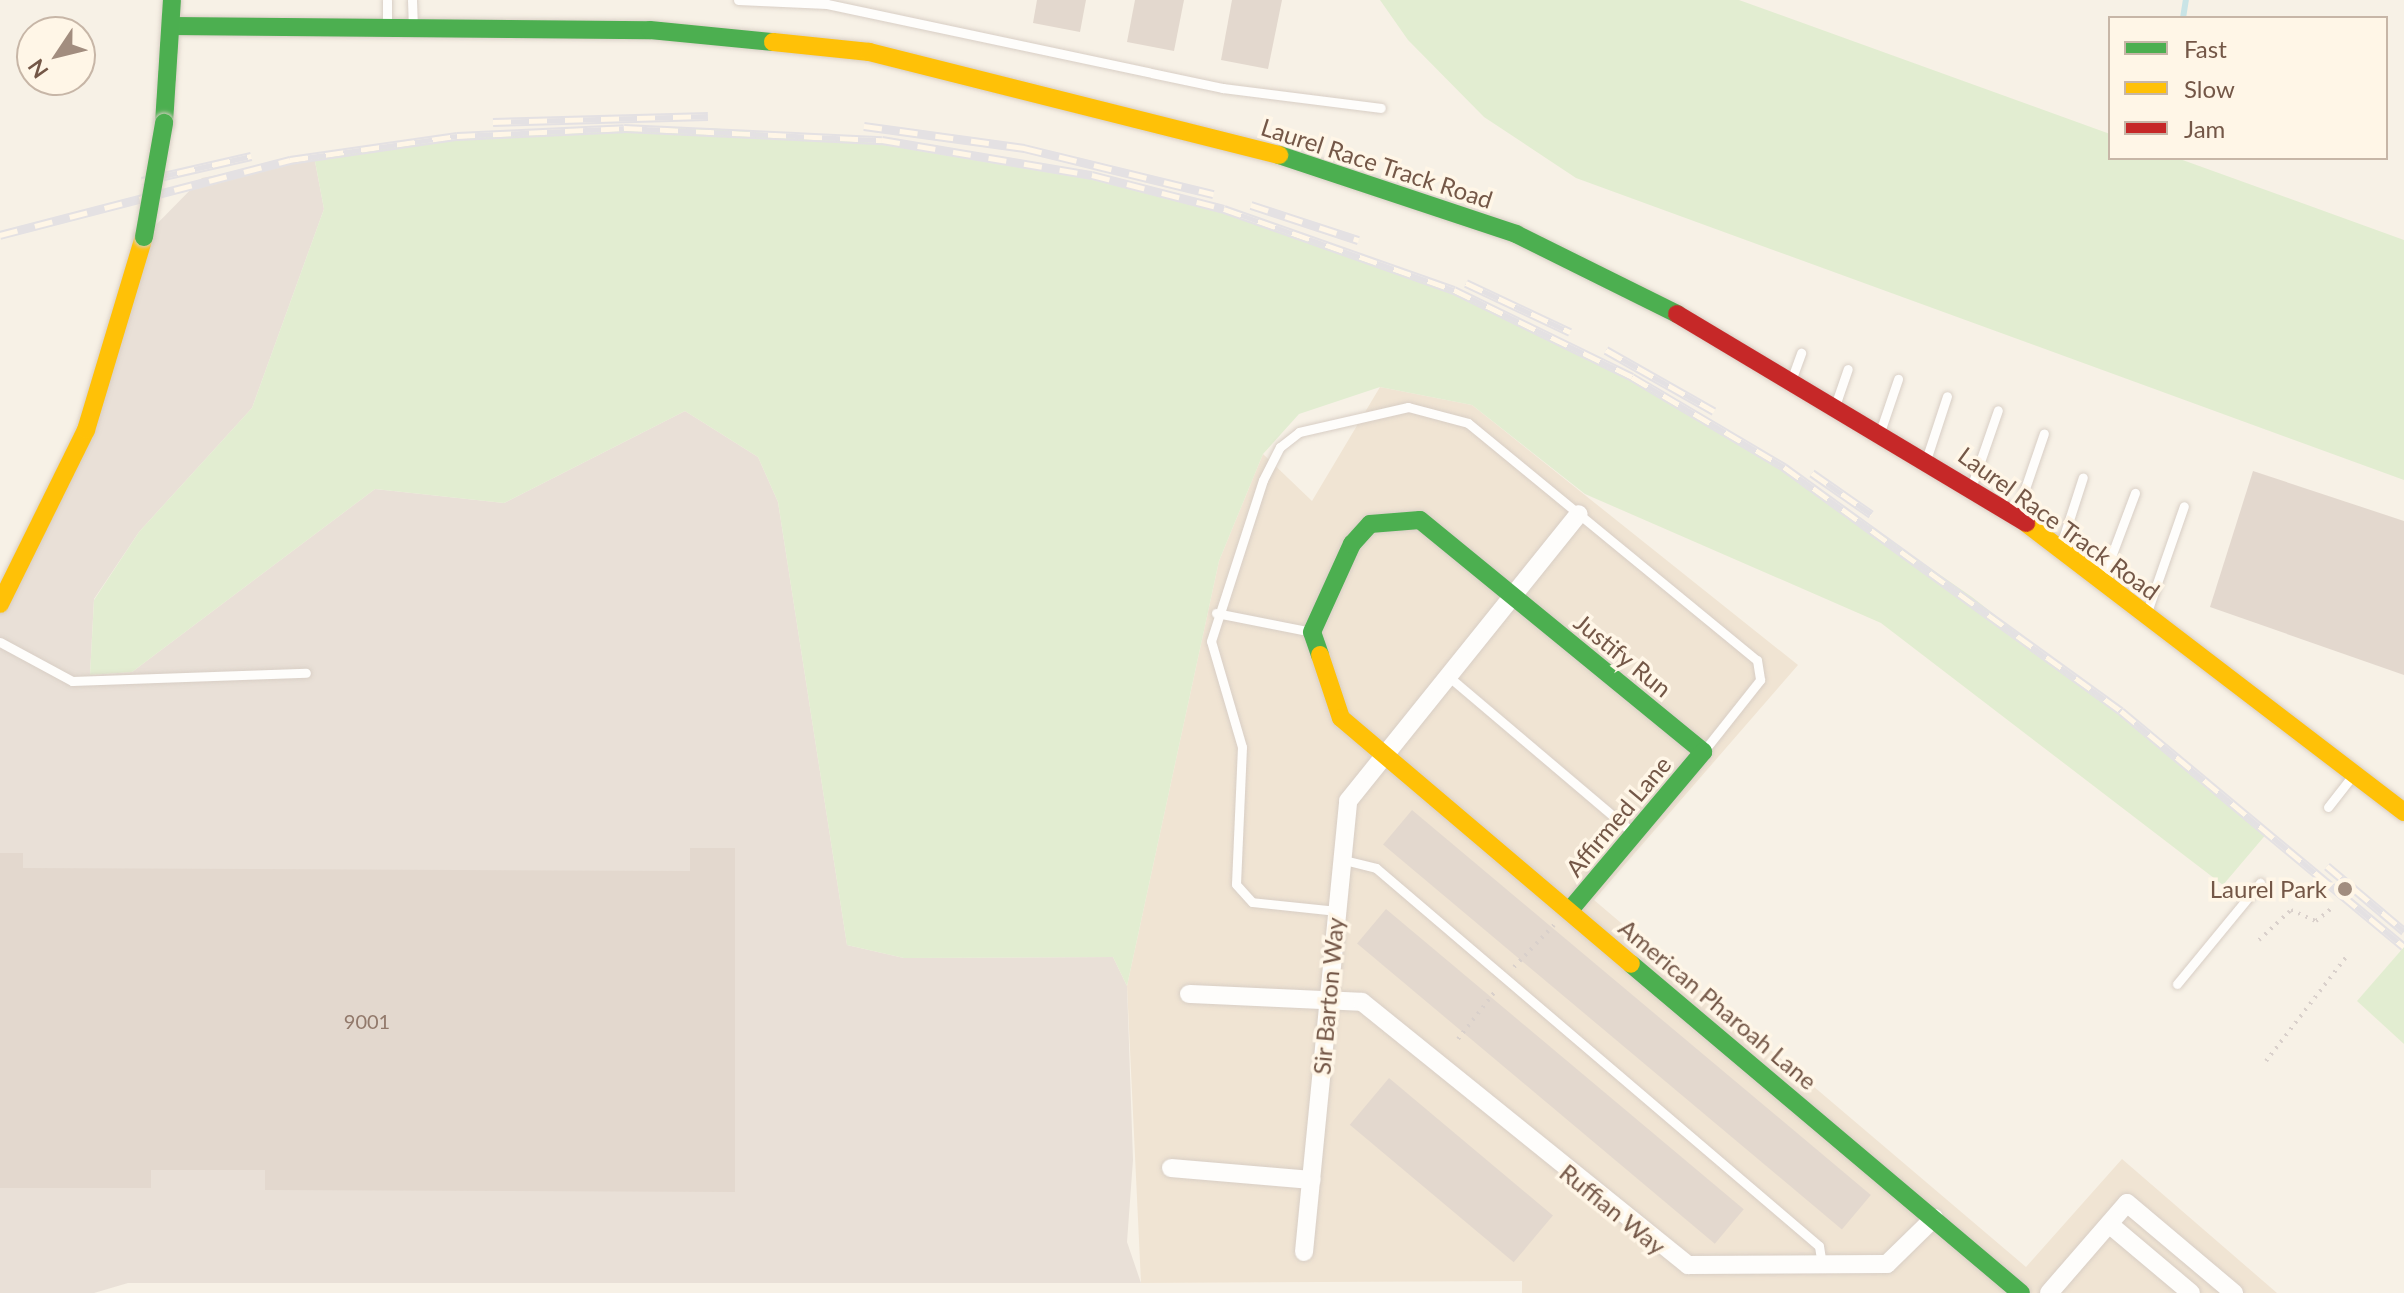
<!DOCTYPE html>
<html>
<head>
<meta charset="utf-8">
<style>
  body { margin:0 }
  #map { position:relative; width:2404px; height:1293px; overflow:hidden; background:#f7f1e6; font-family:Lato,sans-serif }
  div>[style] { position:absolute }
  .residential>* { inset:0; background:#f0e4d3 }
  .industrial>* { inset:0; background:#e9e0d7 }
  .green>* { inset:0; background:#e2edd1 }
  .stream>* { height:6px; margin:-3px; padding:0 3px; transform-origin:3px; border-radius:3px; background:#c9e4e6 }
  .building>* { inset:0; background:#e3d8ce; transform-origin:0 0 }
  .path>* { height:4px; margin-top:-2px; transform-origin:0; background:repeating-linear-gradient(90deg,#d9d0cb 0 2px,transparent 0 8px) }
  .roads { filter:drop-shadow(0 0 2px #d8cec5) drop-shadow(0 0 2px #d8cec5) }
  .lane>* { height:9px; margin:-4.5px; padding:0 4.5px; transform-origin:4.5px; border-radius:4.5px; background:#fefdfb }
  .street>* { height:18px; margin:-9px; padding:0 9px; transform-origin:9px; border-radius:9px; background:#fefdfb }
  .fast>* { height:18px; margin:-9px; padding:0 9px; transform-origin:9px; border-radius:9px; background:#4caf50 }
  .slow>* { height:18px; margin:-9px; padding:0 9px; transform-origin:9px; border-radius:9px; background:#ffc107 }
  .jam>* { height:18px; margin:-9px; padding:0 9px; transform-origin:9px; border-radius:9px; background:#c62828 }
  .rail>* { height:9px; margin-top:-4.5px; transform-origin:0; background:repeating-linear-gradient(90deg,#fff6e7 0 18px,#e4e1e3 0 36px); box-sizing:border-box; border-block:2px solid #e4e1e3 }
  .bridges { filter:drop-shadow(0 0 2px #d7cdc3) drop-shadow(0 0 2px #d7cdc3) }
  .fast-bridge>* { height:18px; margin:-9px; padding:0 9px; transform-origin:9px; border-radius:9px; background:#4caf50 }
  .dots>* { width:22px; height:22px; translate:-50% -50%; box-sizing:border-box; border:4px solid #fff6e7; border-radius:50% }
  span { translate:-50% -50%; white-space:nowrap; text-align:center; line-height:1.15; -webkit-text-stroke:7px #fff6e7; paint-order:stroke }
  .number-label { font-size:20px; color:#92796b }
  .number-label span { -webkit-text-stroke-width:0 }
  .street-label { font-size:24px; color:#745747 }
  .poi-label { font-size:24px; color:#745747 }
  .right { translate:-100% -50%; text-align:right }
  .legend { position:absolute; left:2108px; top:16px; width:280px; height:144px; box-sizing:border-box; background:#fff6e7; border:2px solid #c7b6a7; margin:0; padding:10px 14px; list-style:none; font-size:24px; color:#745747 }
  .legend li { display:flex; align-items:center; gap:16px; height:40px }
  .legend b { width:40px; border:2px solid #c7b6a7 }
  .north { position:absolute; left:16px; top:16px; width:80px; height:80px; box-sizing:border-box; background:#fff6e7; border:2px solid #c7b6a7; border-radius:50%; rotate:235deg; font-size:22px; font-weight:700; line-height:32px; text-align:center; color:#745747 }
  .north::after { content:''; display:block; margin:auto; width:28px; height:36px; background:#a28d7f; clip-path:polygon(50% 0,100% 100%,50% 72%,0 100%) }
</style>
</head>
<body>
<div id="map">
  <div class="residential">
    <i style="clip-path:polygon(1380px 387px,1472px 405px,1798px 665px,1594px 900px,2026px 1267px,2122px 1159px,2277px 1293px,1522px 1293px,1522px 1281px,1141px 1283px,1127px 986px,1219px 561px,1263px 454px,1312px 501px)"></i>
  </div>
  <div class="industrial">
    <i style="clip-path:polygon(314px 156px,324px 209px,252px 408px,139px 532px,94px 599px,90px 675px,132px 672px,375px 489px,504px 503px,685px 411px,758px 457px,778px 502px,847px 945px,904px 958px,1113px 957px,1127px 986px,1133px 1160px,1127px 1242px,1141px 1283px,128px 1283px,94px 1293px,0 1293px,0 604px,54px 501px,144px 237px,202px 178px)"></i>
  </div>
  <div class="green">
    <i style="clip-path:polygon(1380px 0,1739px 0,2110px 134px,2110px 158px,2177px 158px,2404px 240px,2404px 480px,1576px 178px,1484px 117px,1408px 40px)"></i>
    <i style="clip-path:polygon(710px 128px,957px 150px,1159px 191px,1454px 290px,1575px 348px,1784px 467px,1972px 597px,2268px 832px,2223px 885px,1881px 623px,1585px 494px,1472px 405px,1380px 387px,1299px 414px,1263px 454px,1219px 561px,1127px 986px,1113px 957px,904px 958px,847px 945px,778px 502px,758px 457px,685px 411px,504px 503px,375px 489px,132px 672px,90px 675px,94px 600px,139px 532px,252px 408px,324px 209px,314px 156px,544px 130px)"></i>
    <i style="clip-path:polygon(2404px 947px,2404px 1044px,2357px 1001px)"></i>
  </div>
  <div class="stream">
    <i style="left:2183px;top:18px;width:18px;rotate:-81deg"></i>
  </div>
  <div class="building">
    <i style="clip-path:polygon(1037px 0,1086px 0,1080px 32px,1033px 23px)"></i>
    <i style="clip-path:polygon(1135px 0,1184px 0,1174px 51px,1127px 42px)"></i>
    <i style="clip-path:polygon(1232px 0,1282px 0,1268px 69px,1221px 60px)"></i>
    <i style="clip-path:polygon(2253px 471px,2404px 521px,2404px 675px,2210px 607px)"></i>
    <i style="left:1412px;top:810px;width:599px;height:45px;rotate:40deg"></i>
    <i style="clip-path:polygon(690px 848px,735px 848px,735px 1192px,265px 1190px,265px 1170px,151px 1170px,151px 1188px,0 1188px,0 853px,23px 853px,23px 868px,690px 871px)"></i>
    <i style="left:1386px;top:909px;width:467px;height:45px;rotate:40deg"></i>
    <i style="left:1389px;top:1078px;width:214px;height:61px;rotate:40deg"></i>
  </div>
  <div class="path">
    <i style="left:2259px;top:940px;width:44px;rotate:-43.2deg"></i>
    <i style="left:2291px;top:910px;width:27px;rotate:24deg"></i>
    <i style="left:2316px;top:921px;width:22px;rotate:-39deg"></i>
    <i style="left:1514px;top:967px;width:58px;rotate:-46.4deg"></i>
    <i style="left:1458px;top:1039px;width:63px;rotate:-52deg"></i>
    <i style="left:2266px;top:1061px;width:131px;rotate:-52.4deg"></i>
  </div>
  <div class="roads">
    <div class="lane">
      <i style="left:387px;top:0;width:25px;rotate:90deg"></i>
      <i style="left:412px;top:0;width:28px;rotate:88deg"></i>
      <i style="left:738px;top:0;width:89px;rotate:2.6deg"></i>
      <i style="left:827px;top:4px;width:405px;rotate:12deg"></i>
      <i style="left:1223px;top:88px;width:159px;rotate:7.2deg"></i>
      <i style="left:1792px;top:378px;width:27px;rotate:-70deg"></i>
      <i style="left:1836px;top:403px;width:36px;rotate:-71deg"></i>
      <i style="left:1881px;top:429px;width:53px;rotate:-71.2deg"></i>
      <i style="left:1927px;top:457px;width:64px;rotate:-71.8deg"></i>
      <i style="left:1972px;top:485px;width:79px;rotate:-70.9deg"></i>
      <i style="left:2017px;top:512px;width:83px;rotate:-71.1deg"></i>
      <i style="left:2061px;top:545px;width:71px;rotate:-72.1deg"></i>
      <i style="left:2103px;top:578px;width:91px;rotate:-69.4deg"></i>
      <i style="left:2147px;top:612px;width:112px;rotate:-70.8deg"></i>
      <i style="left:1216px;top:613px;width:98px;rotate:11.2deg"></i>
      <i style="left:0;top:642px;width:82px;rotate:28.4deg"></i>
      <i style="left:72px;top:681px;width:234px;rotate:-2deg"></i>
      <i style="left:1448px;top:676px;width:241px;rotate:40.3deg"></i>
      <i style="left:2328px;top:807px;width:41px;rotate:-52deg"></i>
      <i style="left:1340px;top:859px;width:37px;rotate:14deg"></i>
      <i style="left:1376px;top:868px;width:582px;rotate:40.47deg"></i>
      <i style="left:1819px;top:1246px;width:20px;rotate:81deg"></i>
      <i style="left:1337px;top:911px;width:85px;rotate:-174deg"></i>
      <i style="left:1252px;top:902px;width:24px;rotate:-132deg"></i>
      <i style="left:1236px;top:884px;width:137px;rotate:-87.5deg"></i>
      <i style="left:1242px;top:747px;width:110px;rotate:-106.3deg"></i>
      <i style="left:1211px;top:641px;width:169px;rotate:-72.1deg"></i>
      <i style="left:1263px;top:480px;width:37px;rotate:-63deg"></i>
      <i style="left:1280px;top:447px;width:24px;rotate:-38deg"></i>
      <i style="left:1299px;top:432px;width:112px;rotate:-12.9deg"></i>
      <i style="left:1408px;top:407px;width:62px;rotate:14.9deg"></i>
      <i style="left:1468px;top:423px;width:374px;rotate:39.4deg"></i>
      <i style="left:1757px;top:660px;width:20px;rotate:81deg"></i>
      <i style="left:1760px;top:680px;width:92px;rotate:128.4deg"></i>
      <i style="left:2177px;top:984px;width:131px;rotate:-50.6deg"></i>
    </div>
    <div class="street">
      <i style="left:1189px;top:994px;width:173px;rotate:2.6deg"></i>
      <i style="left:1362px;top:1002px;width:419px;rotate:38.9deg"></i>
      <i style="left:1688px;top:1265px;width:199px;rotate:-0.3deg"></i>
      <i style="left:1887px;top:1264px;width:66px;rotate:-44.4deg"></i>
      <i style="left:1171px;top:1168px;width:141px;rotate:4.9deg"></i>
      <i style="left:2109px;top:1224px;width:107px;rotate:40.1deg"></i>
      <i style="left:1304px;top:1252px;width:453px;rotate:-84.4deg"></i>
      <i style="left:1348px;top:801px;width:368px;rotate:-51.2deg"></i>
      <i style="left:2049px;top:1293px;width:119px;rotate:-49.1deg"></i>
      <i style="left:2127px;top:1203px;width:140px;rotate:40.1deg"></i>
    </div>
    <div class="fast">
      <i style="left:171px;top:26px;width:479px;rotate:0.5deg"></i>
      <i style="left:650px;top:30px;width:124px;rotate:5.6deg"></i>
      <i style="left:164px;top:123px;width:123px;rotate:-86.3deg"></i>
      <i style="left:1279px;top:155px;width:250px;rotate:18.4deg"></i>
      <i style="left:1516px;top:234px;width:180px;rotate:26.4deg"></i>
      <i style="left:1320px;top:655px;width:24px;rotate:-109deg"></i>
      <i style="left:1312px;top:632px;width:97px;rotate:-65.6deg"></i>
      <i style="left:1352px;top:544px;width:27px;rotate:-48deg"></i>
      <i style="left:1370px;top:524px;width:50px;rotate:-4.6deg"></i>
      <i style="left:1420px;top:520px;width:366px;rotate:39.3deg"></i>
      <i style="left:1703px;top:752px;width:207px;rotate:130.1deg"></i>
      <i style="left:1631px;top:964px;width:510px;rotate:40.15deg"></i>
    </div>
    <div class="slow">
      <i style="left:773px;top:42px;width:97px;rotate:5.9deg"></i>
      <i style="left:869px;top:52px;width:423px;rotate:14.1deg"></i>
      <i style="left:2026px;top:523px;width:476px;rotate:37.4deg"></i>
      <i style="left:0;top:604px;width:194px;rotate:-63.7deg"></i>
      <i style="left:86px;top:430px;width:202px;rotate:-73.3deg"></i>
      <i style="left:1320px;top:655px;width:66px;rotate:71.6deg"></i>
      <i style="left:1341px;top:718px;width:380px;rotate:40.3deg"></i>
    </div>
    <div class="jam">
      <i style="left:1677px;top:314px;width:407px;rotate:30.9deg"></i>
    </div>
  </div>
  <div class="rail">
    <i style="left:493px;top:122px;width:215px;rotate:-1.6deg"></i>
    <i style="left:864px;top:126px;width:162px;rotate:7.8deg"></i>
    <i style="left:1024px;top:148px;width:195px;rotate:13.7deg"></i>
    <i style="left:142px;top:181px;width:112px;rotate:-12.9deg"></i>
    <i style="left:1251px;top:205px;width:113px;rotate:18.1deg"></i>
    <i style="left:0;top:235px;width:300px;rotate:-14.5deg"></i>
    <i style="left:290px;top:160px;width:169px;rotate:-8.2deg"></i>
    <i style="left:457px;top:136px;width:167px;rotate:-2.7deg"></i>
    <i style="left:624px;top:128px;width:258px;rotate:2.7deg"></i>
    <i style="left:882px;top:140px;width:213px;rotate:9.5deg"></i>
    <i style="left:1092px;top:175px;width:136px;rotate:14.4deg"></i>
    <i style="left:1224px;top:209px;width:244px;rotate:19.4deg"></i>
    <i style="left:1454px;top:290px;width:198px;rotate:26deg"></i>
    <i style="left:1632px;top:377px;width:177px;rotate:30.6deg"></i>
    <i style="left:1784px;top:467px;width:416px;rotate:35.9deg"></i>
    <i style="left:2121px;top:711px;width:368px;rotate:39.8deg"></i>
    <i style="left:1466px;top:283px;width:115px;rotate:25.2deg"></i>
    <i style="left:1606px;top:350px;width:124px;rotate:29.5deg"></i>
    <i style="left:1812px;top:473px;width:72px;rotate:34.8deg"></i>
    <i style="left:2327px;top:866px;width:101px;rotate:40.2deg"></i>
  </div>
  <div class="bridges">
    <div class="fast-bridge">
      <i style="left:144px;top:237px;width:116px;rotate:-80deg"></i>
    </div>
  </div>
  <div class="dots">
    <i style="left:2345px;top:889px;background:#a28d7f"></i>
  </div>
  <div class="number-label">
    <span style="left:367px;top:1021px">9001</span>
  </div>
  <div class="street-label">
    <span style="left:1377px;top:163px;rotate:18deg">Laurel Race Track Road</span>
    <span style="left:2059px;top:523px;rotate:36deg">Laurel Race Track Road</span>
    <span style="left:1623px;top:655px;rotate:39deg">Justify Run</span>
    <span style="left:1618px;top:816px;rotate:-50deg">Affirmed Lane</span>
    <span style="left:1328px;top:996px;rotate:-85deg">Sir Barton Way</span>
    <span style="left:1718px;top:1004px;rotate:40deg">American Pharoah Lane</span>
    <span style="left:1613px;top:1209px;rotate:39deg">Ruffian Way</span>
  </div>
  <div class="poi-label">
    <span class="right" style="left:2327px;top:889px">Laurel Park</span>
  </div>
  <ul class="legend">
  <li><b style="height:10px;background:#4caf50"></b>Fast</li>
  <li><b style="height:10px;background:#ffc107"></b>Slow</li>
  <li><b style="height:10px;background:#c62828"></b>Jam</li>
  </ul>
  <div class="north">N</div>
</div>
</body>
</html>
